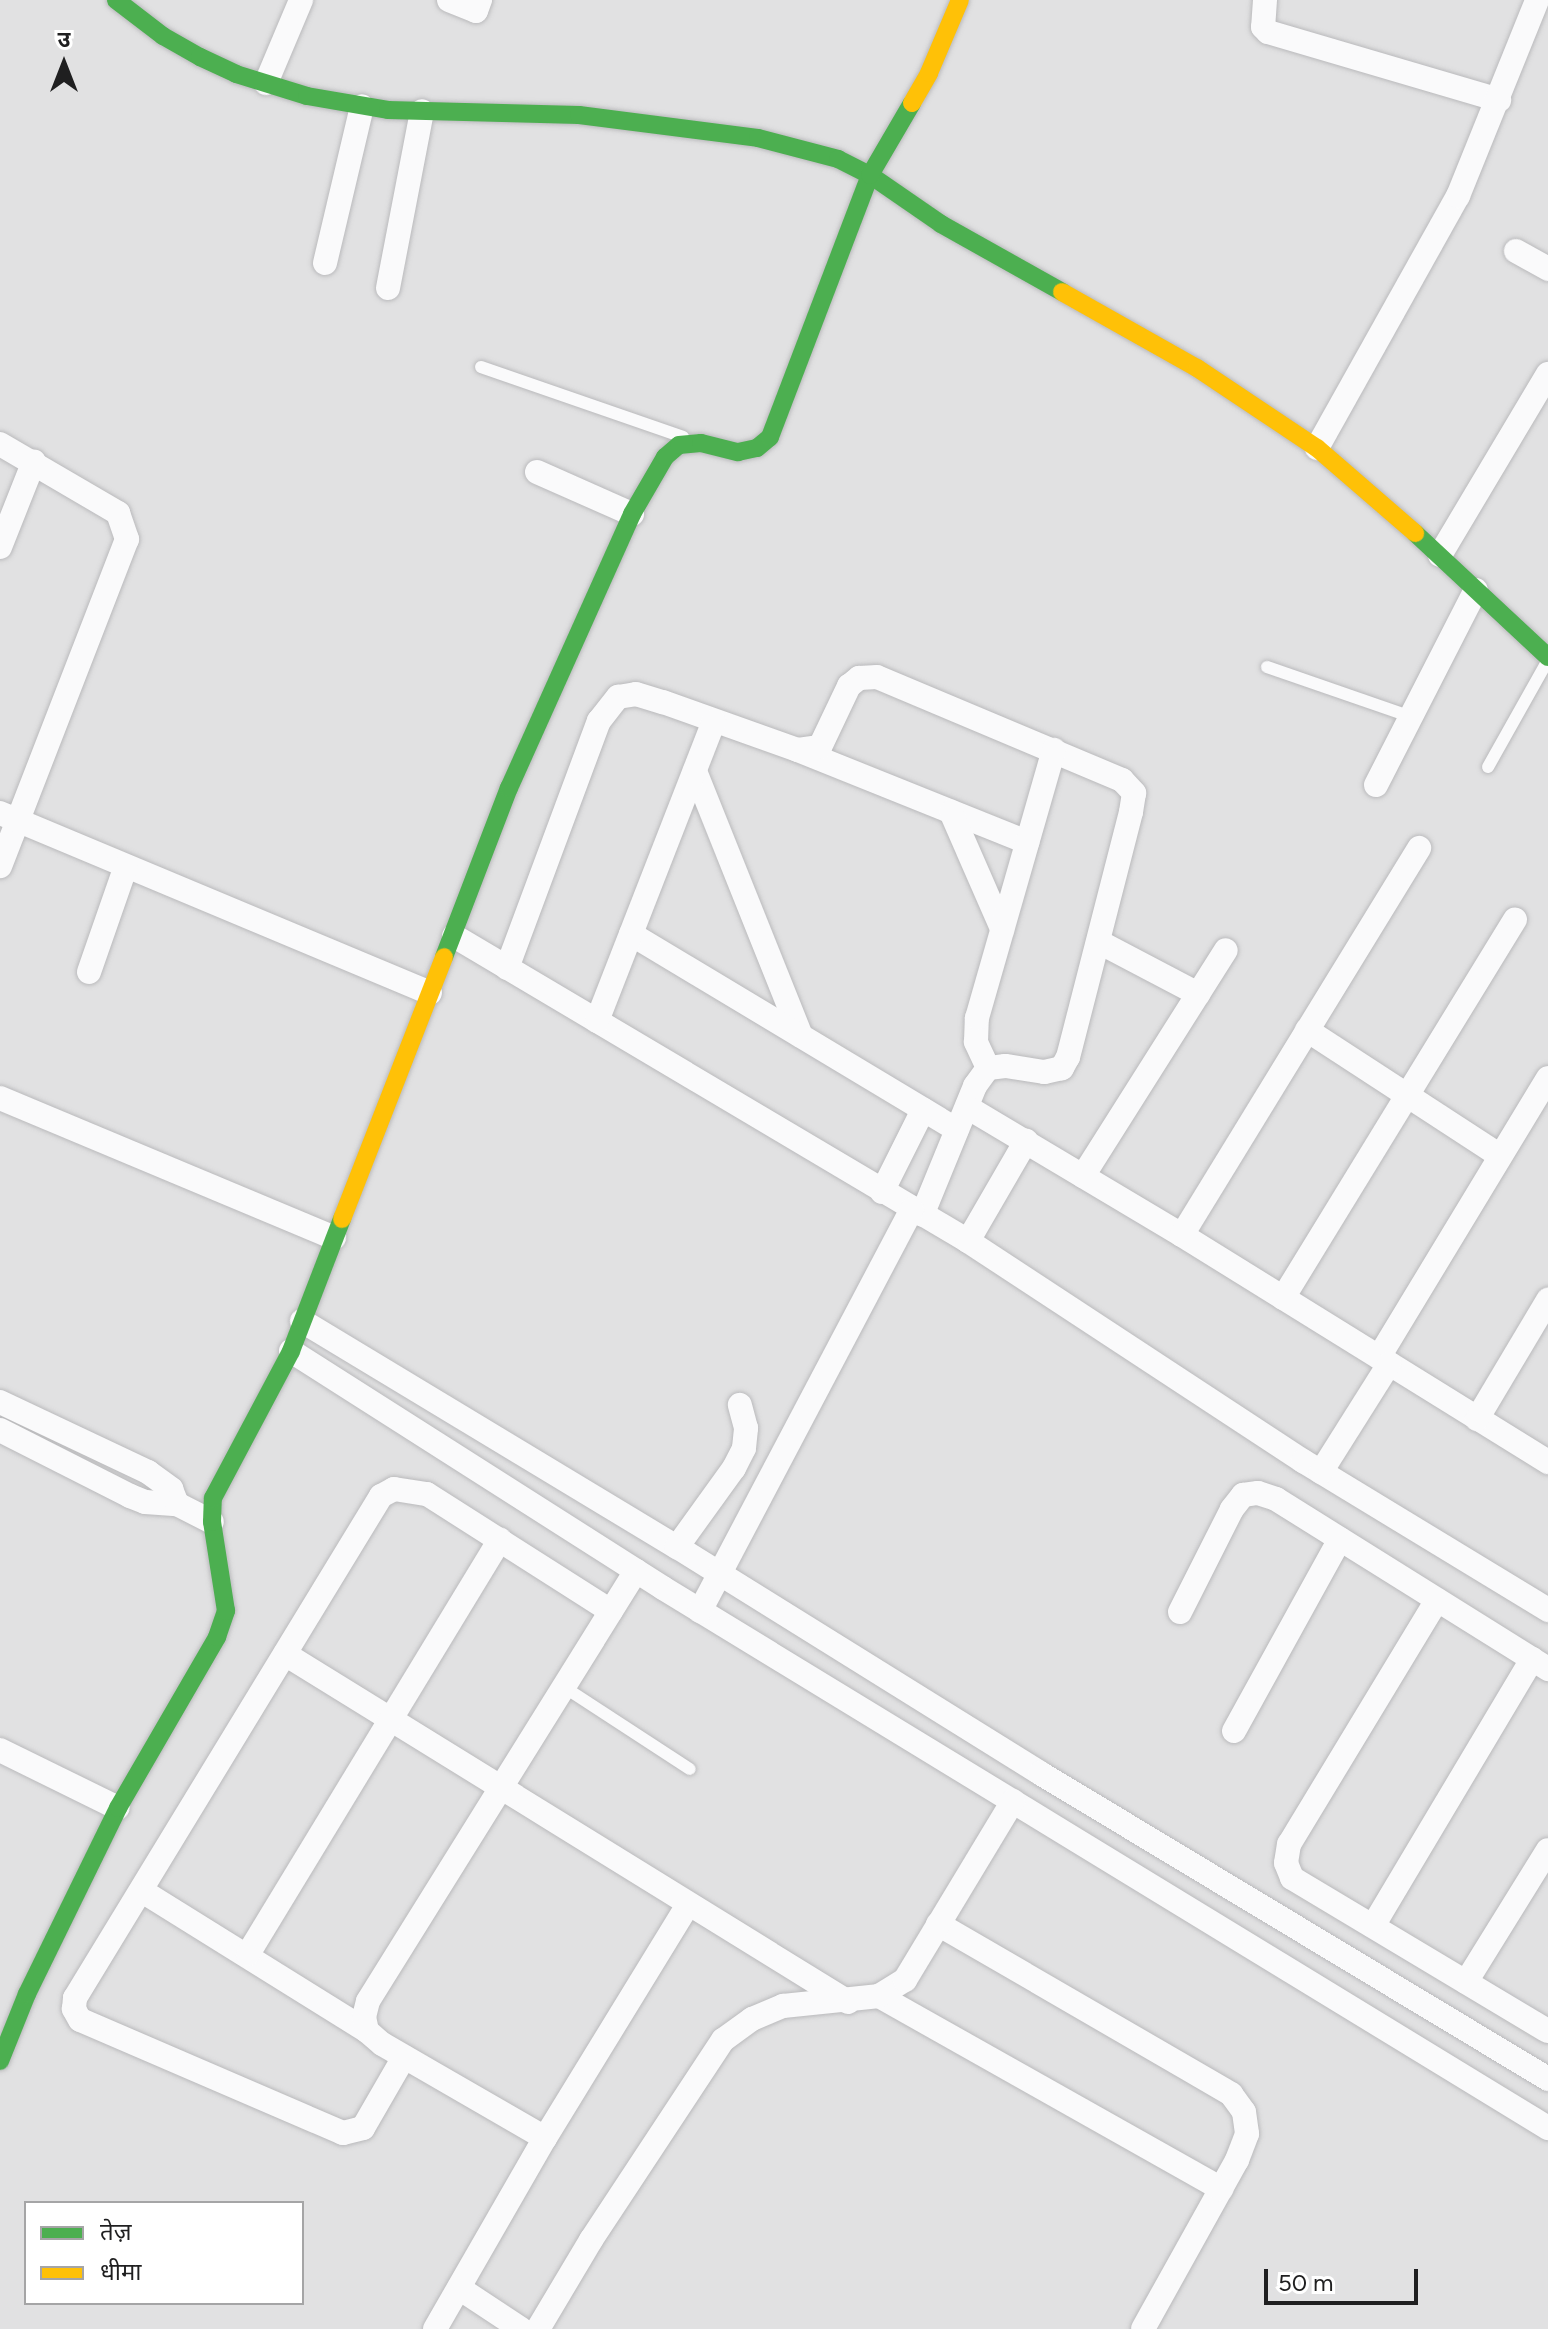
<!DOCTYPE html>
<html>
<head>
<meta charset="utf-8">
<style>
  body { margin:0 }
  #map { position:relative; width:1548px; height:2329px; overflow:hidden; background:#e1e1e2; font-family:Figtree,"Noto Sans Devanagari",sans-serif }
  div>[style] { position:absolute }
  .roads { filter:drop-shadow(0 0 2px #bababc) drop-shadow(0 0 2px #bababc) }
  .lane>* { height:12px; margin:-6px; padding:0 6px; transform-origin:6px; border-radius:6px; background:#fafafb }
  .street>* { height:24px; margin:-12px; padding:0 12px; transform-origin:12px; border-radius:12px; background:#fafafb }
  .fast>* { height:18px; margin:-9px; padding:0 9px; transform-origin:9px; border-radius:9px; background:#4caf50 }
  .slow>* { height:18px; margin:-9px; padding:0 9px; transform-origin:9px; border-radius:9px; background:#ffc107 }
  span { translate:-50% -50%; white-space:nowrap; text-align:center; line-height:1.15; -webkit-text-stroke:6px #fff; paint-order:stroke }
  .legend { position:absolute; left:24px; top:2201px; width:280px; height:104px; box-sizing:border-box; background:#fff; border:2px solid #a5a5a6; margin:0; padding:10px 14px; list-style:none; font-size:24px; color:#1f1f20 }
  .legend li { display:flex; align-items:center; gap:16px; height:40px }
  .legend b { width:40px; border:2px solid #a5a5a6 }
  .north { position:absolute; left:24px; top:24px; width:80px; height:80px; -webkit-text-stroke:6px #fff; paint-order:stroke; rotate:0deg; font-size:22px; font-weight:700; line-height:32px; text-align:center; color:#1f1f20 }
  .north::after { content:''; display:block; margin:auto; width:28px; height:36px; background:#1f1f20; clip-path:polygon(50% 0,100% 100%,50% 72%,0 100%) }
  .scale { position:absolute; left:1264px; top:2269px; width:154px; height:36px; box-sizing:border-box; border:4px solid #1f1f20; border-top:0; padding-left:10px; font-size:24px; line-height:28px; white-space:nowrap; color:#1f1f20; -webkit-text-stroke:6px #fff; paint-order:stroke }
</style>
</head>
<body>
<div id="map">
  <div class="roads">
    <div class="lane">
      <i style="left:481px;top:367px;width:214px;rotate:19.1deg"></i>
      <i style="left:1267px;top:667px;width:152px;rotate:19.1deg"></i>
      <i style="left:1488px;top:767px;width:123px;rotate:-60.7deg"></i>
      <i style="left:564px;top:1687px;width:150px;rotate:33.1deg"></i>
    </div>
    <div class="street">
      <i style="left:449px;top:0;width:29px;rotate:22deg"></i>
      <i style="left:476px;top:11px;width:12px;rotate:-70deg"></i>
      <i style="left:1265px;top:0;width:27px;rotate:94deg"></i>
      <i style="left:1263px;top:27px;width:7px;rotate:45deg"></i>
      <i style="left:1268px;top:32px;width:241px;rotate:16.4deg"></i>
      <i style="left:266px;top:83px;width:90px;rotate:-67.1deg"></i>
      <i style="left:1516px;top:251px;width:37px;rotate:29deg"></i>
      <i style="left:325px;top:263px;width:161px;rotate:-76.7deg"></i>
      <i style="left:388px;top:288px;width:180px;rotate:-79.1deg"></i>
      <i style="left:0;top:444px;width:137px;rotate:30.3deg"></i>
      <i style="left:118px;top:513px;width:28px;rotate:71deg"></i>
      <i style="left:127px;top:539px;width:351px;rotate:111.2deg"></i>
      <i style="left:1317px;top:448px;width:289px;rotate:-60.8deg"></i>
      <i style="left:1458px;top:196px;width:211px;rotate:-68deg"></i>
      <i style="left:537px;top:472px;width:104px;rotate:23.9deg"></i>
      <i style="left:0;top:547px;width:92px;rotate:-68.4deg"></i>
      <i style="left:1440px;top:555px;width:211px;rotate:-59.2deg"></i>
      <i style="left:798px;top:750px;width:247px;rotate:21.9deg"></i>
      <i style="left:695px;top:771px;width:285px;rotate:68.2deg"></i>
      <i style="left:1376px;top:785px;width:219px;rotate:-62.9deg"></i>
      <i style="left:951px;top:812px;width:128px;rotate:66.4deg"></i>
      <i style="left:0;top:813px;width:466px;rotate:22.7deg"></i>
      <i style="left:631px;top:934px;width:380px;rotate:31deg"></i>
      <i style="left:454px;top:936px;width:598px;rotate:30.68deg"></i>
      <i style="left:968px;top:1241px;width:401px;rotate:33.3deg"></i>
      <i style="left:1303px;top:1461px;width:287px;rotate:31.3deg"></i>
      <i style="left:1099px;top:942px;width:112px;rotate:27.7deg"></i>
      <i style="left:507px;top:968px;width:264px;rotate:-69.6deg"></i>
      <i style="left:599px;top:721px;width:31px;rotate:-52deg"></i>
      <i style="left:618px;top:697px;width:18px;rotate:-9deg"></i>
      <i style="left:636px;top:694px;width:28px;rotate:17deg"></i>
      <i style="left:663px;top:702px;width:143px;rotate:19.6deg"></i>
      <i style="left:798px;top:750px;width:22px;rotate:-8deg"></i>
      <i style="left:820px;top:747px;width:68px;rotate:-64.6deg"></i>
      <i style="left:849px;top:686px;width:13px;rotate:-39deg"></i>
      <i style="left:859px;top:678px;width:18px;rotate:-3deg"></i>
      <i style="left:877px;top:677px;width:266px;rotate:22.8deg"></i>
      <i style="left:1122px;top:780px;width:18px;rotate:47deg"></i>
      <i style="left:1134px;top:793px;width:19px;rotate:99deg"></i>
      <i style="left:1131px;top:812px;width:253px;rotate:104.4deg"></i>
      <i style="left:1068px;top:1057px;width:13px;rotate:119deg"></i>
      <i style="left:1062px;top:1068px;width:18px;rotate:167deg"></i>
      <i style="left:1044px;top:1072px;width:39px;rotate:-171deg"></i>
      <i style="left:1005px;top:1066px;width:17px;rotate:173deg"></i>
      <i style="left:988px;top:1068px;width:22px;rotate:126deg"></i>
      <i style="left:975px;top:1086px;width:139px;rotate:112.3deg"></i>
      <i style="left:89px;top:972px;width:112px;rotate:-70.8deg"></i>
      <i style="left:597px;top:1021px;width:322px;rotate:-68.7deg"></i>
      <i style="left:1307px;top:1030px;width:230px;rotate:33.1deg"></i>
      <i style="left:988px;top:1068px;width:29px;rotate:-115deg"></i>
      <i style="left:976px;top:1042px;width:24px;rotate:-88deg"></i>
      <i style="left:977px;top:1018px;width:279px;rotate:-74deg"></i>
      <i style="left:0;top:1098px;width:362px;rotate:22.7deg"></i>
      <i style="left:967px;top:1107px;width:250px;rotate:30.8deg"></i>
      <i style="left:1182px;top:1235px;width:431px;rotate:31.8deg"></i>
      <i style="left:1083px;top:1176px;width:267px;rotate:-57.7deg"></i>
      <i style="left:882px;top:1192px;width:92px;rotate:-63.4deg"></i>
      <i style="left:1182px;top:1235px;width:454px;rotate:-58.5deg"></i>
      <i style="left:968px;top:1241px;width:116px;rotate:-59.9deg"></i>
      <i style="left:1283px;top:1298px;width:444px;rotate:-58.5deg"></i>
      <i style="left:302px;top:1321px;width:438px;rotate:31.1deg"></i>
      <i style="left:677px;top:1547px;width:428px;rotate:31.9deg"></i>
      <i style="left:1040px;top:1773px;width:593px;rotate:31.06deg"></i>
      <i style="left:291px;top:1351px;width:441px;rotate:32.5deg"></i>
      <i style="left:663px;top:1588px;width:1037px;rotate:31.39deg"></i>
      <i style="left:1379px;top:1357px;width:326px;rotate:-58.8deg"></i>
      <i style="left:0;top:1402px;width:164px;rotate:25.3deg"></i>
      <i style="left:148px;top:1472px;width:29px;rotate:36deg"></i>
      <i style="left:171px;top:1489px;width:16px;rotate:68deg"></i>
      <i style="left:1477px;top:1419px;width:139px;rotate:-59.2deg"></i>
      <i style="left:0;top:1430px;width:146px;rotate:26.9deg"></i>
      <i style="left:130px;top:1496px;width:16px;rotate:22deg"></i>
      <i style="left:145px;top:1502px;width:32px;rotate:4deg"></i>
      <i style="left:177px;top:1504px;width:39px;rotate:27deg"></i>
      <i style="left:1321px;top:1472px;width:128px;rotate:-57.8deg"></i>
      <i style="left:677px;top:1547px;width:97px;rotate:-54.2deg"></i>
      <i style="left:734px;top:1468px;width:22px;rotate:-63deg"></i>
      <i style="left:744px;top:1448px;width:20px;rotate:-84deg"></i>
      <i style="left:746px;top:1428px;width:24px;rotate:-105deg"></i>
      <i style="left:1437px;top:1600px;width:285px;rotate:121.2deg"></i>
      <i style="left:1289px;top:1844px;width:19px;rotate:99deg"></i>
      <i style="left:1286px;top:1863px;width:16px;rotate:68deg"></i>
      <i style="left:1292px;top:1878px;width:298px;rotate:30.9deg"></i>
      <i style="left:700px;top:1611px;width:454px;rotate:-62.2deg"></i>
      <i style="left:1180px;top:1612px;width:115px;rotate:-63.2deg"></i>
      <i style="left:1232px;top:1509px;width:18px;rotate:-52deg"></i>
      <i style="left:1243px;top:1495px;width:15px;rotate:-8deg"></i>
      <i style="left:1258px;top:1493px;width:19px;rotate:18deg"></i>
      <i style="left:1276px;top:1499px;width:321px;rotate:32deg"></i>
      <i style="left:285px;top:1654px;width:662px;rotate:31.72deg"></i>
      <i style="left:1234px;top:1731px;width:219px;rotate:-61.1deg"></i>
      <i style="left:0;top:1750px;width:131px;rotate:26.2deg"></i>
      <i style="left:142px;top:1891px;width:265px;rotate:31.9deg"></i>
      <i style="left:938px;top:1924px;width:339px;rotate:30.1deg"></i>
      <i style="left:1231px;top:2094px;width:22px;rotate:54deg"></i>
      <i style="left:1244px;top:2112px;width:22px;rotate:82deg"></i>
      <i style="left:1247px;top:2134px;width:28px;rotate:111deg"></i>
      <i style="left:1237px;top:2160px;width:193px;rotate:119.1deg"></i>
      <i style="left:1373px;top:1926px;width:311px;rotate:-59.2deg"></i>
      <i style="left:248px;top:1954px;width:485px;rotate:-58.7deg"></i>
      <i style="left:1466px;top:1982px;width:155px;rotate:-58.2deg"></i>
      <i style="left:879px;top:1996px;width:393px;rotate:29.4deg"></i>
      <i style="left:404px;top:2057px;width:82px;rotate:120deg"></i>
      <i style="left:363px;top:2128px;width:21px;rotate:166deg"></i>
      <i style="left:343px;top:2133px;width:286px;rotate:-156.7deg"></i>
      <i style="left:80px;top:2020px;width:13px;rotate:-119deg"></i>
      <i style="left:74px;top:2009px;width:11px;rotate:-85deg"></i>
      <i style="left:75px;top:1998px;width:588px;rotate:-58.64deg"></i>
      <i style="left:381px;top:1496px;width:15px;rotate:-28deg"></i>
      <i style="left:394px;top:1489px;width:33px;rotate:9deg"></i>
      <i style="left:427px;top:1494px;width:218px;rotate:32.5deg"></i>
      <i style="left:545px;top:2138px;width:188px;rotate:-150deg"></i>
      <i style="left:382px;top:2044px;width:20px;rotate:-139deg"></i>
      <i style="left:367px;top:2031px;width:14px;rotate:-102deg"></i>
      <i style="left:364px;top:2017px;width:16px;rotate:-76deg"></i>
      <i style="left:368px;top:2001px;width:507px;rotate:-58.07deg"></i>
      <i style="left:459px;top:2288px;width:74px;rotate:33.5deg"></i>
      <i style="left:435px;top:2329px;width:220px;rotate:-60.1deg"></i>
      <i style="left:545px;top:2138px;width:273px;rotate:-58.5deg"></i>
      <i style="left:538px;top:2329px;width:104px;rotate:-59.2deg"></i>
      <i style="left:591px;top:2240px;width:240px;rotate:-56.6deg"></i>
      <i style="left:723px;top:2040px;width:36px;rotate:-36deg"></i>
      <i style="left:752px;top:2019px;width:34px;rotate:-23deg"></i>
      <i style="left:783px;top:2006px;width:97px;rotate:-5.9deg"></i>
      <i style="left:879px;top:1996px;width:31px;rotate:-32deg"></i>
      <i style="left:905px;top:1980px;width:209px;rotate:-58.9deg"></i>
    </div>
    <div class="fast">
      <i style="left:116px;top:0;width:59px;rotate:37.5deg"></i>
      <i style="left:163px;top:36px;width:43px;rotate:29.6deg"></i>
      <i style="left:200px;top:57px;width:40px;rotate:25deg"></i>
      <i style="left:236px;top:74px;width:74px;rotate:17.2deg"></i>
      <i style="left:307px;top:96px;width:82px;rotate:9.8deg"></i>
      <i style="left:388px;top:110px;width:191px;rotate:1.5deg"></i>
      <i style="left:579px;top:115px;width:180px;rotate:7.3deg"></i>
      <i style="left:758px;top:138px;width:83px;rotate:14.7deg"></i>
      <i style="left:838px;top:159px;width:36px;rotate:27deg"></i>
      <i style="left:870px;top:175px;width:86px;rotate:34.6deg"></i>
      <i style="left:941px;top:224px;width:139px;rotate:29.3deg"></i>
      <i style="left:1415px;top:533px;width:182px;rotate:43deg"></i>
      <i style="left:444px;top:957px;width:181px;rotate:-69deg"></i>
      <i style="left:509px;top:788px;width:300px;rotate:-65.8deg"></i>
      <i style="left:632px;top:514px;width:66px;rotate:-59.9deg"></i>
      <i style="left:665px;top:457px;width:18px;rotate:-41deg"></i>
      <i style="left:679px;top:445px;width:22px;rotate:-5deg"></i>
      <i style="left:701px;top:443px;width:38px;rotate:14deg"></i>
      <i style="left:738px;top:452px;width:19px;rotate:-12deg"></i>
      <i style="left:757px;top:448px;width:17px;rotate:-40deg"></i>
      <i style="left:770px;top:437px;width:280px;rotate:-69.1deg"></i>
      <i style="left:870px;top:175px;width:83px;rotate:-59.7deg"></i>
      <i style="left:0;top:2061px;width:72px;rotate:-68.1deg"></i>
      <i style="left:27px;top:1994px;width:207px;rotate:-63.9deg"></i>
      <i style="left:118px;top:1808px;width:198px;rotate:-59.9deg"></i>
      <i style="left:217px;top:1637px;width:28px;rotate:-71deg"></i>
      <i style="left:226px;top:1611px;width:90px;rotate:-98.9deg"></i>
      <i style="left:212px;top:1522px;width:24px;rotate:-88deg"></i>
      <i style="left:213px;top:1498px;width:166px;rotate:-62deg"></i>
      <i style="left:291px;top:1351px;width:142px;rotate:-68.9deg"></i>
    </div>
    <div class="slow">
      <i style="left:912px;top:103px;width:34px;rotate:-60deg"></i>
      <i style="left:929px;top:73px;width:79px;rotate:-67deg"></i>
      <i style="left:1062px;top:292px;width:155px;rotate:29.4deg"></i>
      <i style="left:1197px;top:368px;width:144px;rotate:33.7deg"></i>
      <i style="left:1317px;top:448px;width:130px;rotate:40.9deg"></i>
      <i style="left:342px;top:1219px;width:281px;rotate:-68.7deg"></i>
    </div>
  </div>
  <ul class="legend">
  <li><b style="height:10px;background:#4caf50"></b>तेज़</li>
  <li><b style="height:10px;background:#ffc107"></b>धीमा</li>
  </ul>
  <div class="north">उ</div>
  <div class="scale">50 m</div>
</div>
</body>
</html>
